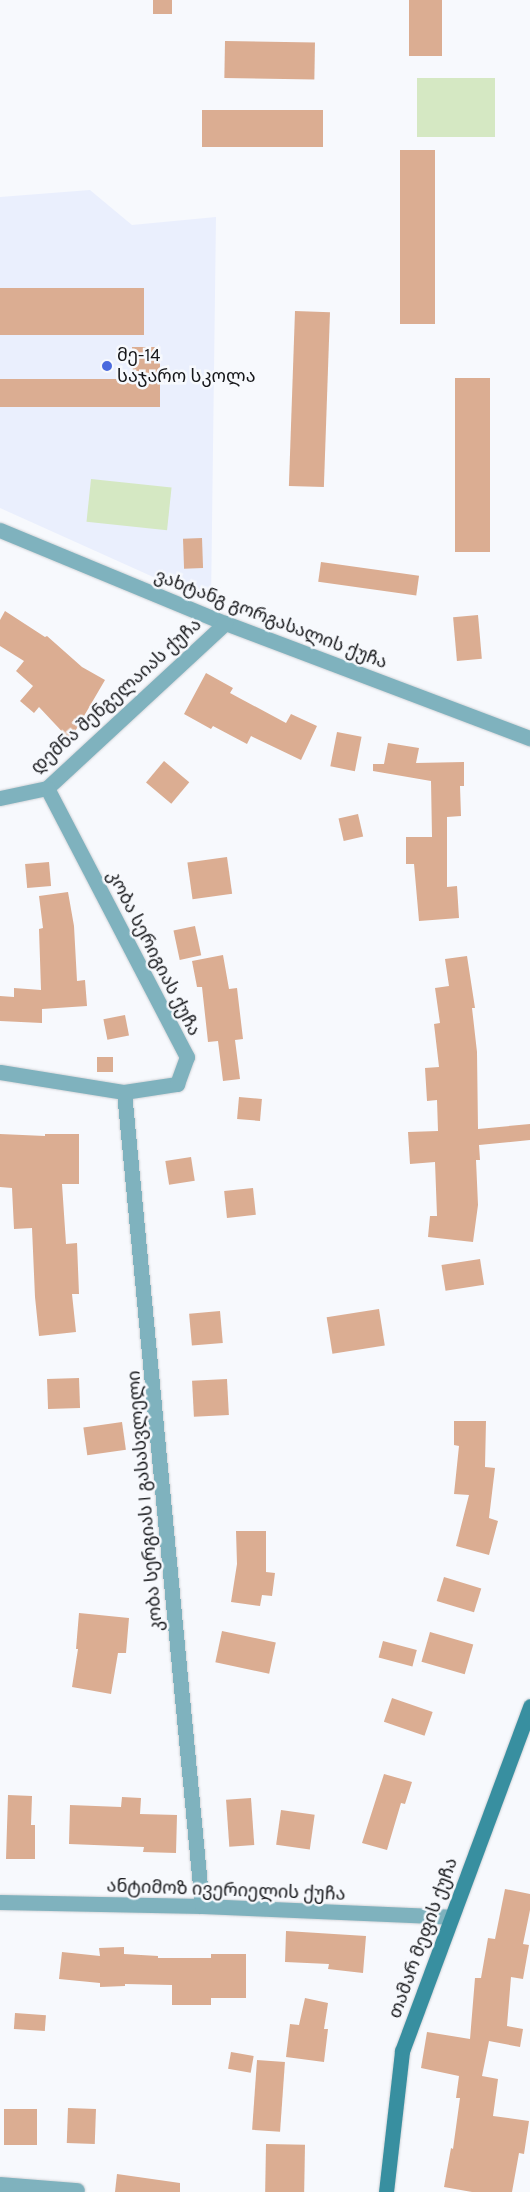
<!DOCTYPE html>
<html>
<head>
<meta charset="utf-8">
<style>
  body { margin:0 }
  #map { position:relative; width:530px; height:2192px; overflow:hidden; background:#f7f9fd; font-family:Karla,"Noto Sans Georgian",sans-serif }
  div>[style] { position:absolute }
  .built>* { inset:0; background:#eaeffd }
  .green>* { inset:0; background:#d5e8c3; transform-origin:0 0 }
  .building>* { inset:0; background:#dbad92; transform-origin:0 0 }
  .roads { filter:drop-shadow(0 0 1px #d3d5d9) drop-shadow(0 0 1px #d3d5d9) }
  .street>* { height:15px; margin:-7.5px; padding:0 7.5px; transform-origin:7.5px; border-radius:7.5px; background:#7fb2be }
  .secondary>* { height:15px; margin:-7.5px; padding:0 7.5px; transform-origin:7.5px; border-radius:7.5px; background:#388fa0 }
  .dots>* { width:14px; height:14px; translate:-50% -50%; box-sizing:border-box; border:2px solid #f7f9fd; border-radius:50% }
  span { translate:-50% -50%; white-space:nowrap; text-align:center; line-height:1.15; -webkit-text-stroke:5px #f7f9fd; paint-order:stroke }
  .poi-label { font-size:18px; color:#151619 }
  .left { translate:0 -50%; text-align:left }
  .street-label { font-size:18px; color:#151619 }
</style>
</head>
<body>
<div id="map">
  <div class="built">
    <i style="clip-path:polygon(90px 190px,132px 225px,216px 217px,211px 603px,0 508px,0 197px)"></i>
  </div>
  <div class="green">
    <i style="left:417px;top:78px;width:78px;height:59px"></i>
    <i style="left:91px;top:479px;width:81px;height:43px;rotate:6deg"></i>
  </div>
  <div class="building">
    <i style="left:153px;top:0;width:19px;height:14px"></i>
    <i style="left:409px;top:0;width:33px;height:56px"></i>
    <i style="left:225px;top:41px;width:90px;height:37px;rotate:1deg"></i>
    <i style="left:202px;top:110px;width:121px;height:37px"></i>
    <i style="left:400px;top:150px;width:35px;height:174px"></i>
    <i style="left:0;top:288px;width:144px;height:47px"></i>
    <i style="left:295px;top:311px;width:35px;height:175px;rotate:2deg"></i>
    <i style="clip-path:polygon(132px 347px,160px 347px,160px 407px,0 407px,0 379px,133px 379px)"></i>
    <i style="left:455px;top:378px;width:35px;height:174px"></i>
    <i style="left:202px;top:538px;width:30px;height:19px;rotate:88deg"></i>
    <i style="left:321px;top:562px;width:99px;height:20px;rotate:8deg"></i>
    <i style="clip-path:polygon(5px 611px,45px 637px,47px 636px,82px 667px,105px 680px,70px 740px,39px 707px,34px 713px,20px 701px,33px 686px,16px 671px,24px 661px,0 646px,0 620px)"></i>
    <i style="left:478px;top:615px;width:44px;height:25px;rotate:85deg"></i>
    <i style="clip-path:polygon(206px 673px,233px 688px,230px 693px,286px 723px,291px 714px,317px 726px,301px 760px,251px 736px,247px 744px,213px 726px,211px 729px,184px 714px)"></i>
    <i style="left:337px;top:732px;width:25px;height:35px;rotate:11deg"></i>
    <i style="clip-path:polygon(388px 743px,419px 748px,416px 763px,464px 762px,464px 786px,460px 786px,461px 816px,447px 817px,447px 887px,457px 886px,459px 918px,419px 921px,414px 864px,406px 864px,406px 837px,432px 837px,431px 781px,373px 771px,373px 764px,384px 764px)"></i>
    <i style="left:164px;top:761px;width:33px;height:28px;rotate:40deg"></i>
    <i style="left:358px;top:814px;width:23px;height:20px;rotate:77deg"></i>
    <i style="left:227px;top:857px;width:37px;height:40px;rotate:82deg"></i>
    <i style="left:49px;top:862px;width:24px;height:24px;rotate:85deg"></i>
    <i style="clip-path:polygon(68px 892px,74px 926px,77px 981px,85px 980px,87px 1006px,42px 1009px,42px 1023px,0 1021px,0 996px,14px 997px,14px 988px,41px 990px,39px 929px,43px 928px,39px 896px)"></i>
    <i style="left:195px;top:926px;width:30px;height:22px;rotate:78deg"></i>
    <i style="clip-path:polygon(223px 955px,229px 989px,237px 988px,243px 1039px,235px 1040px,240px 1079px,223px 1081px,218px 1041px,208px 1042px,202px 987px,197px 987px,192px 961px)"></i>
    <i style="clip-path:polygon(467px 956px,475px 1008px,472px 1008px,477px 1052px,478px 1129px,530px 1124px,530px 1140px,479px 1145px,480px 1160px,476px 1160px,478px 1205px,473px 1242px,428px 1237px,430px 1216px,437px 1216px,435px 1162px,410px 1164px,408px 1132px,438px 1131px,437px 1100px,427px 1101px,425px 1068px,439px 1067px,434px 1024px,440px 1023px,435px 988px,449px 986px,445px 959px)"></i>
    <i style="left:125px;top:1015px;width:21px;height:22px;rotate:79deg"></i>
    <i style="left:97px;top:1057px;width:16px;height:15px"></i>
    <i style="left:239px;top:1097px;width:23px;height:22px;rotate:5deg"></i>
    <i style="clip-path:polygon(0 1134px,45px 1136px,45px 1134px,79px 1134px,79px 1184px,62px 1184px,66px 1244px,77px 1243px,79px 1294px,72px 1294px,76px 1332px,39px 1336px,35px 1297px,32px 1228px,14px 1229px,12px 1188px,0 1187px)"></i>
    <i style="left:191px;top:1157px;width:24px;height:26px;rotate:81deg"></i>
    <i style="left:253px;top:1188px;width:27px;height:29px;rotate:84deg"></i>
    <i style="left:480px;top:1259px;width:26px;height:39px;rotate:81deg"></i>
    <i style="left:379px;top:1309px;width:37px;height:53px;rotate:81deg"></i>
    <i style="left:220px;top:1311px;width:32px;height:31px;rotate:85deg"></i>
    <i style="left:79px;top:1378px;width:30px;height:32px;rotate:88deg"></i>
    <i style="left:227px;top:1379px;width:36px;height:35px;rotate:87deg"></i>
    <i style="clip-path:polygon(454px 1421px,486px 1421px,485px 1467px,495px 1468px,489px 1518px,498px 1521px,489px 1555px,456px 1546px,469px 1495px,454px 1494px,459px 1446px,454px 1445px)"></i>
    <i style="left:122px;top:1422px;width:28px;height:39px;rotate:82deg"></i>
    <i style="clip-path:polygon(236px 1531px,266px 1531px,266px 1572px,275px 1573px,272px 1596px,262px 1595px,260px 1606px,231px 1602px,237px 1564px)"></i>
    <i style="left:444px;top:1577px;width:39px;height:25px;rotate:17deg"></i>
    <i style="clip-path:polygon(79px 1613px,129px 1618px,126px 1653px,118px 1653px,111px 1694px,72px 1687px,78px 1649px,76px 1649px)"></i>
    <i style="left:222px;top:1631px;width:55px;height:32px;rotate:12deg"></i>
    <i style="left:430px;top:1632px;width:45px;height:31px;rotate:16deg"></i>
    <i style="left:383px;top:1641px;width:35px;height:17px;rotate:15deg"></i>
    <i style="left:392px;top:1698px;width:43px;height:25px;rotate:19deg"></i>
    <i style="clip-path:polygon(384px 1774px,412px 1782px,405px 1804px,401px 1803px,387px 1850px,362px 1843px)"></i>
    <i style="clip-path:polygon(8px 1795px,32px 1796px,31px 1825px,35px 1825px,35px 1859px,6px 1859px)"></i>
    <i style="clip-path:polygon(122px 1797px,141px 1798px,140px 1814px,177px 1815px,176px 1853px,143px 1852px,144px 1847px,69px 1844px,70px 1805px,121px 1807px)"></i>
    <i style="left:251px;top:1798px;width:47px;height:25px;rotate:86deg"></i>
    <i style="left:281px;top:1810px;width:34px;height:35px;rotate:8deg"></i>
    <i style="clip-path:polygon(505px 1889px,530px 1894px,530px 1910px,523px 1944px,529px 1945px,523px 1979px,511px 1977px,507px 2026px,523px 2029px,520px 2047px,489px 2041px,482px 2076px,498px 2079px,493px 2116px,529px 2121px,524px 2154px,519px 2153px,512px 2192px,472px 2192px,444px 2187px,451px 2148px,453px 2149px,460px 2098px,456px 2098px,459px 2076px,421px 2068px,427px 2032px,470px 2039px,475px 1978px,481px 1978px,488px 1938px,495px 1939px)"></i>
    <i style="clip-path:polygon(286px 1931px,366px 1936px,363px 1973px,328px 1969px,329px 1964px,285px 1962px)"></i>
    <i style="clip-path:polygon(124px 1947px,124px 1954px,158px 1956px,158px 1958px,211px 1958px,211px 1954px,246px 1954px,246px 1998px,211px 1998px,211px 2005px,172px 2005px,172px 1985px,125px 1984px,125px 1986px,100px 1987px,100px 1983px,59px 1979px,62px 1952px,100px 1956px,99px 1948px)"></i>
    <i style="clip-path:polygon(305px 1998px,328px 2003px,324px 2029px,328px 2029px,324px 2062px,286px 2057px,290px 2024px,299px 2025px)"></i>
    <i style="left:15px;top:2013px;width:31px;height:16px;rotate:4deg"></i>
    <i style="left:231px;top:2052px;width:23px;height:17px;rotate:10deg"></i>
    <i style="left:257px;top:2060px;width:28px;height:70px;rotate:4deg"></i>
    <i style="left:68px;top:2108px;width:28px;height:35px;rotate:2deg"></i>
    <i style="left:4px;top:2109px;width:33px;height:36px"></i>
    <i style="left:266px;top:2144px;width:39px;height:48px;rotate:1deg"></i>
    <i style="clip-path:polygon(117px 2174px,180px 2183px,180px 2192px,115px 2192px)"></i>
  </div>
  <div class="roads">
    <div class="street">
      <i style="left:0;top:530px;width:243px;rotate:22.5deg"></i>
      <i style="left:225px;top:623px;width:326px;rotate:20.7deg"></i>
      <i style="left:0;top:798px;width:48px;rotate:-12deg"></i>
      <i style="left:47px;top:788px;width:243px;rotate:-42.8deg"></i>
      <i style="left:0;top:1072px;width:126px;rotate:9.2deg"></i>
      <i style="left:124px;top:1092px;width:54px;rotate:-8.6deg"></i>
      <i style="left:177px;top:1084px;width:29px;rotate:-70deg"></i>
      <i style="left:187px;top:1057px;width:303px;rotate:-117.5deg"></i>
      <i style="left:124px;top:1092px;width:818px;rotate:84.53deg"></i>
      <i style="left:0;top:1902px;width:202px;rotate:1.1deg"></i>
      <i style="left:202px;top:1906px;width:249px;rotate:2.5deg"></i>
      <i style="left:0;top:2184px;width:77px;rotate:4.5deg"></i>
    </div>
    <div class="secondary">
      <i style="left:386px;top:2192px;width:142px;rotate:-83.5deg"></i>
      <i style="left:402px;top:2051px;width:368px;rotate:-69.6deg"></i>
    </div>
  </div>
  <div class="dots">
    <i style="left:107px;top:366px;background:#4b6ade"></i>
  </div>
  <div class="poi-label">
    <span class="left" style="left:117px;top:366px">მე-14<br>საჯარო სკოლა</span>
  </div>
  <div class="street-label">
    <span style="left:271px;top:619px;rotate:21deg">ვახტანგ გორგასალის ქუჩა</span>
    <span style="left:116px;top:696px;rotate:-42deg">დემნა შენგელაიას ქუჩა</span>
    <span style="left:154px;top:953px;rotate:63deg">კობა სერიგიას ქუჩა</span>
    <span style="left:145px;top:1501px;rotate:-95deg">კობა სერგიას I გასასვლელი</span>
    <span style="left:226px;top:1890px;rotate:2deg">ანტიმოზ ივერიელის ქუჩა</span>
    <span style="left:423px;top:1938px;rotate:-70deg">თამარ მეფის ქუჩა</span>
  </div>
</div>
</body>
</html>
